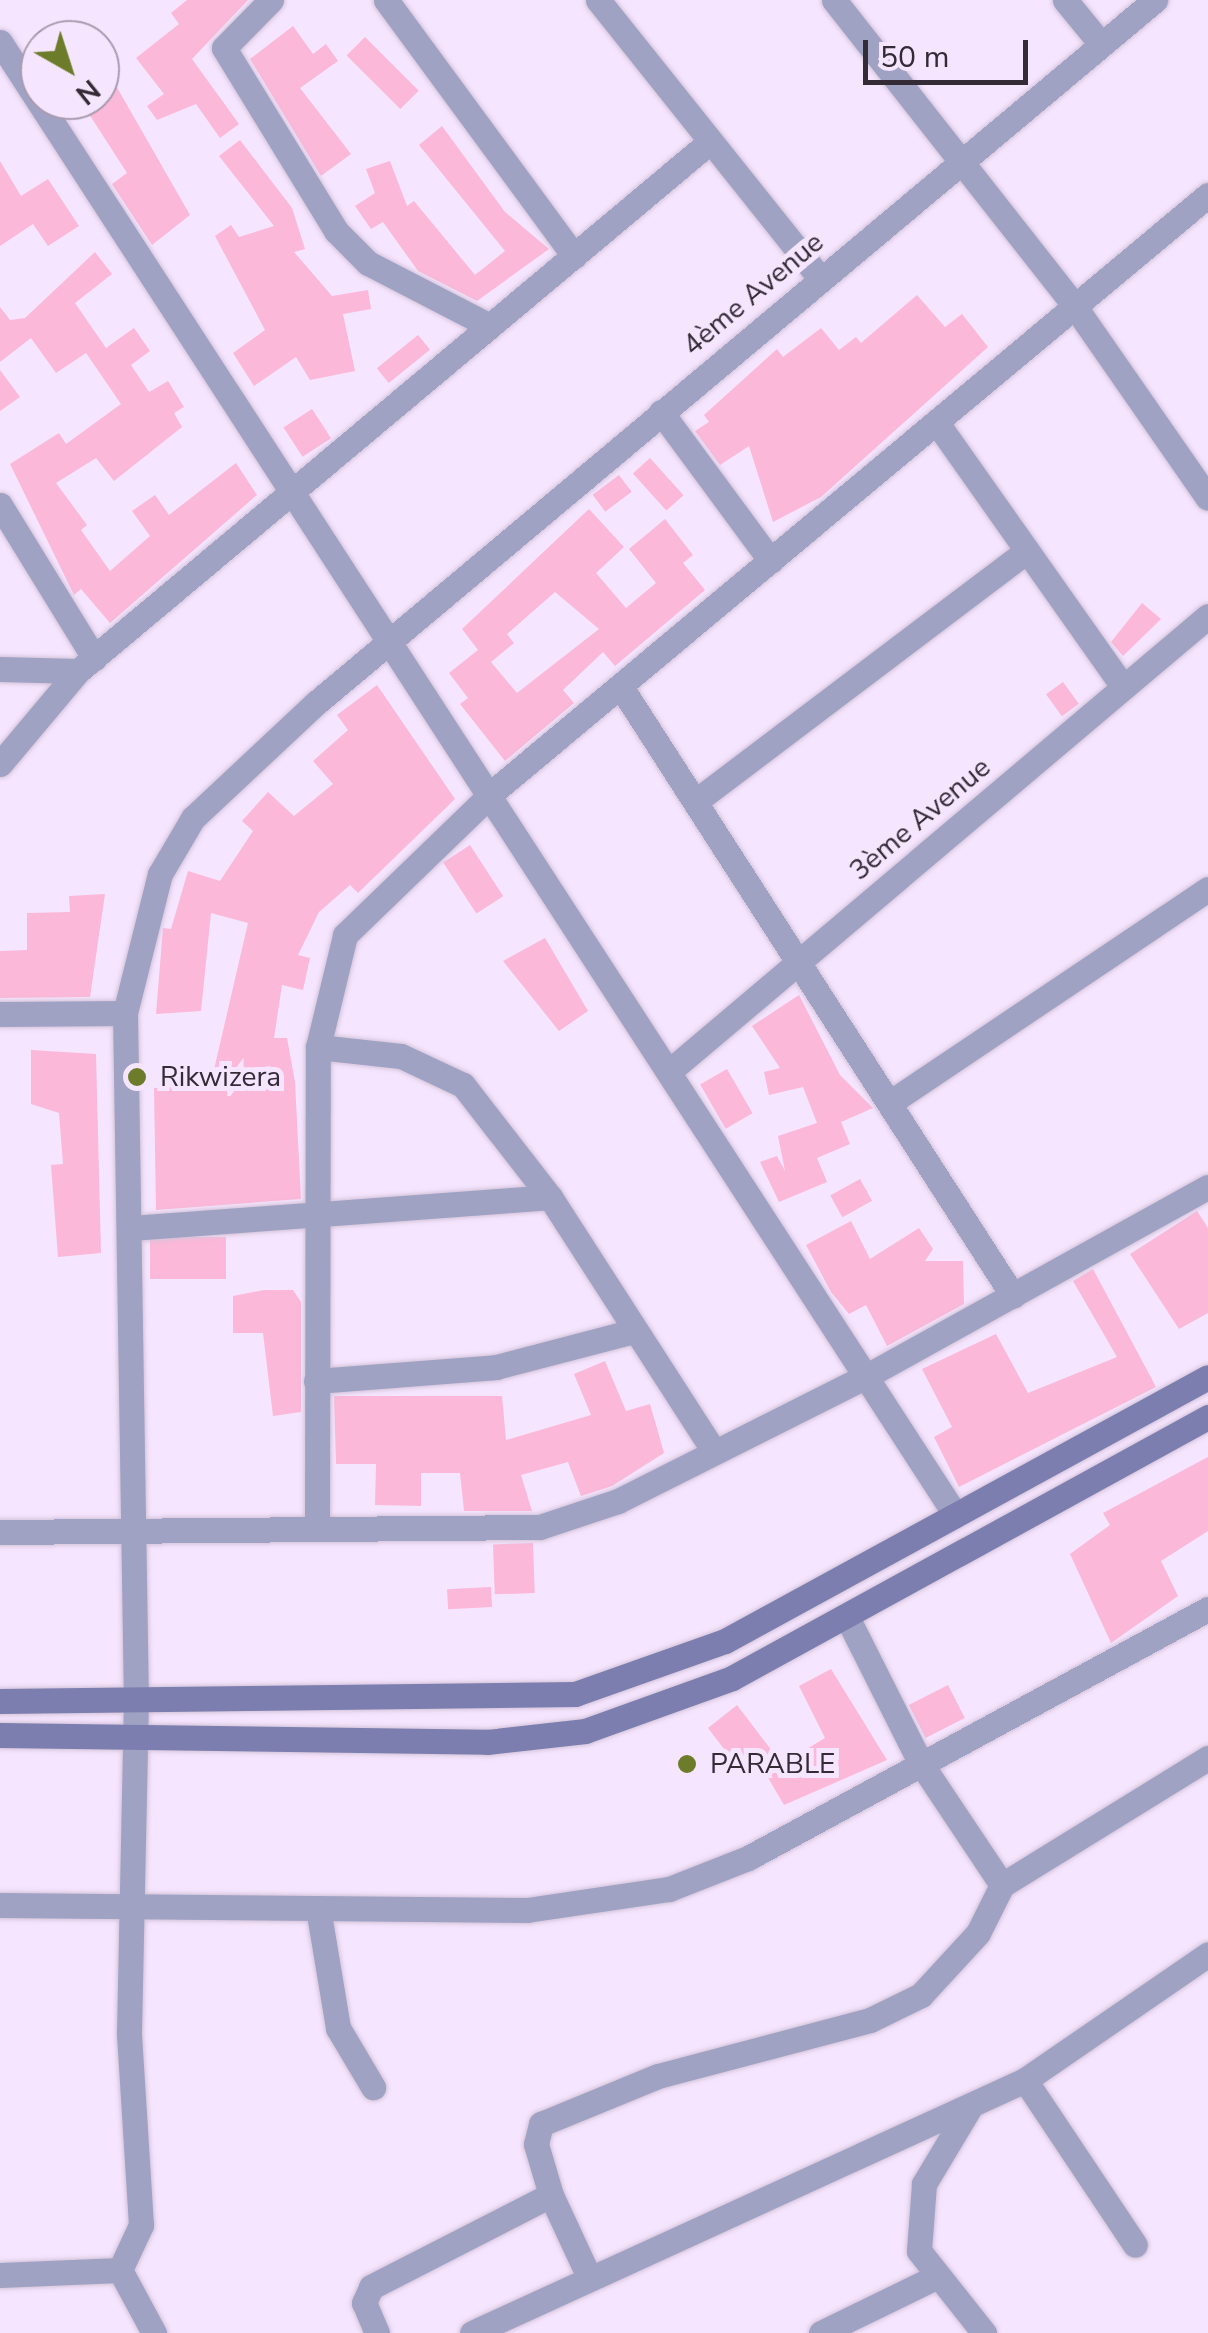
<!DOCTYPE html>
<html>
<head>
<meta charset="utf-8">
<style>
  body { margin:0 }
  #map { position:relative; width:1208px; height:2333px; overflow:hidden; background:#f6e5fe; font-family:"Nunito Sans",sans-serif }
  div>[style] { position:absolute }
  .building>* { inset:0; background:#fbb8d9; transform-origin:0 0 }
  .roads { filter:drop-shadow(0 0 2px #d3c4da) drop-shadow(0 0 2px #d3c4da) }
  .street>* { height:25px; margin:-12.5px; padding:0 12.5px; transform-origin:12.5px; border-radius:12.5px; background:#a0a2c4 }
  .secondary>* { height:25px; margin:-12.5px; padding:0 12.5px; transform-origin:12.5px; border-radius:12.5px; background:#7c7eaf }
  .dots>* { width:28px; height:28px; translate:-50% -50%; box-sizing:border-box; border:5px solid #f6e5fe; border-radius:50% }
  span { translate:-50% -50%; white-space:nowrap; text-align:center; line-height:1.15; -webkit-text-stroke:10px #f6e5fe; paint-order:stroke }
  .street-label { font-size:28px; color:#342b37 }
  .poi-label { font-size:28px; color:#342b37 }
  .left { translate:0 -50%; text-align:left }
  .north { position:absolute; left:20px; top:20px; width:100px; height:100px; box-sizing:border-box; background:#f6e5fe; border:2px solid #a89bae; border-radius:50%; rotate:141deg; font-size:28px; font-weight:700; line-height:40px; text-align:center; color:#342b37 }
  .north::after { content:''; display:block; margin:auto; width:35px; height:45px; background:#6c7c2a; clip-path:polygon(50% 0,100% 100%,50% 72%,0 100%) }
  .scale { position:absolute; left:863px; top:40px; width:165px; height:45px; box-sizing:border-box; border:5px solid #342b37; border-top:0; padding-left:12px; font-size:30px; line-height:35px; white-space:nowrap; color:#342b37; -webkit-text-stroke:8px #f6e5fe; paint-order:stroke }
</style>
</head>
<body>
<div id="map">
  <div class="building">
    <i style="clip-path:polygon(187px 0,248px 0,192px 59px,239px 124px,220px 138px,196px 104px,157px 120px,147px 106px,164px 94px,136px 58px,179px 24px,171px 13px)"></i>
    <i style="clip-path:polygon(293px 26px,313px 54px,326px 44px,338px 61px,300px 88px,351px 154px,321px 176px,250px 59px)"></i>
    <i style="left:365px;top:37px;width:76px;height:26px;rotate:45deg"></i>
    <i style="clip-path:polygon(111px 77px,190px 215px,152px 245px,112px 184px,127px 173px,80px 100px,100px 100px)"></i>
    <i style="clip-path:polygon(442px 126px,505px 212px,549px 249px,477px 301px,418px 271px,383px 222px,371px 229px,355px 206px,375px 193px,366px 169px,390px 161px,407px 206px,414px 201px,475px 275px,505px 251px,419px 145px)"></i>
    <i style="clip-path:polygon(240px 140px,292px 208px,305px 249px,294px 252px,332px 296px,368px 290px,371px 309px,343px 314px,355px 371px,310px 380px,296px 357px,254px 386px,233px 353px,265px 330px,215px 236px,231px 225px,239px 237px,274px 226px,219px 156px)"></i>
    <i style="clip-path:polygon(0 161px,21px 196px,48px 179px,79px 226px,48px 246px,33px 224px,0 246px)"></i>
    <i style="clip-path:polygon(95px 252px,112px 274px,75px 303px,106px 348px,134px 328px,150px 351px,131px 365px,149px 392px,168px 381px,184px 407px,174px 413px,182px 427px,114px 481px,96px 458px,56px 483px,87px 525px,81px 530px,110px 571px,150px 536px,132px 511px,155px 495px,169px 515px,236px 463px,257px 495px,110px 623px,81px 589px,74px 595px,10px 464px,59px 433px,66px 444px,121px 404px,86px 353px,56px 373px,31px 338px,0 362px,0 307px,10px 320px,25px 318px)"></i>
    <i style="clip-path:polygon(917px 295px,945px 327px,962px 314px,988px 347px,821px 497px,773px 522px,749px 446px,720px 465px,695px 431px,709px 422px,704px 415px,777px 349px,783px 357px,821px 328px,839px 350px,856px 337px,861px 343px)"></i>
    <i style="left:418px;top:335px;width:19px;height:53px;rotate:51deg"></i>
    <i style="clip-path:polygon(0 370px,20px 397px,0 411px)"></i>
    <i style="left:312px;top:409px;width:35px;height:34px;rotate:57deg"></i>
    <i style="left:650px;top:458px;width:50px;height:23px;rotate:48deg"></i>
    <i style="left:619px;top:475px;width:21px;height:33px;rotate:53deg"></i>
    <i style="clip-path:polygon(evenodd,589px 509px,624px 547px,596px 573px,626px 608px,656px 583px,629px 549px,665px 519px,693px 555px,683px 563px,705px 590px,615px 666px,603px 652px,563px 690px,574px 703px,505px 761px,460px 704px,468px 698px,449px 673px,478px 650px,462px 629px,589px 509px,555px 592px,599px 629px,517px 693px,491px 662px,514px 643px,507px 634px,555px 592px)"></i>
    <i style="clip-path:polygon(1142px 603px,1161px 619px,1123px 656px,1111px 642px)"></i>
    <i style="left:1063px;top:682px;width:27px;height:21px;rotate:54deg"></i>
    <i style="clip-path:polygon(377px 685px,455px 799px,358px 893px,350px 885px,319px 912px,298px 955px,310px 958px,303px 990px,282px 985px,274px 1038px,287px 1038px,295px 1082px,301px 1199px,156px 1210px,154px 1088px,200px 1085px,200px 1071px,213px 1074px,248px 923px,211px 913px,201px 1011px,156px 1014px,163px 928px,171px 929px,188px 871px,220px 881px,253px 831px,242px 821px,268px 792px,294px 816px,333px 784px,313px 761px,348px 730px,337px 715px)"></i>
    <i style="left:470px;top:845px;width:61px;height:32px;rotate:57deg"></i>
    <i style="clip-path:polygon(105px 894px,90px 997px,0 998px,0 951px,27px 950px,27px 913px,70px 912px,69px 896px)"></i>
    <i style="clip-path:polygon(545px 938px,588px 1011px,559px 1031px,503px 961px)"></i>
    <i style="clip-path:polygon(799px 995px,840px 1075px,873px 1108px,841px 1122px,850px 1144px,817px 1158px,827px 1182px,779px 1202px,760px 1162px,777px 1156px,785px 1171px,778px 1136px,817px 1123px,803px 1087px,769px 1095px,764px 1072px,780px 1068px,752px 1026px)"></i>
    <i style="clip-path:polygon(31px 1050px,96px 1054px,101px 1253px,58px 1257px,51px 1165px,63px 1164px,59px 1113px,31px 1104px)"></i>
    <i style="left:727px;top:1069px;width:51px;height:31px;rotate:60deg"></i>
    <i style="left:860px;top:1179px;width:25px;height:34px;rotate:61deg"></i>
    <i style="clip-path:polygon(1197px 1211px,1208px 1228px,1208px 1313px,1179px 1329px,1130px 1254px)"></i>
    <i style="clip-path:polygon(851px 1221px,870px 1259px,919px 1228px,933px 1249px,925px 1261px,963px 1261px,964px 1304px,887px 1346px,866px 1305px,849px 1314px,831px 1292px,806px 1245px)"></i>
    <i style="left:226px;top:1237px;width:42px;height:76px;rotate:90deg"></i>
    <i style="clip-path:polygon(1093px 1269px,1156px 1387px,959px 1487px,934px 1437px,952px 1427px,922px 1369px,996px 1334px,1028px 1393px,1117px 1357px,1073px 1281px)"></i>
    <i style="clip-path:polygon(264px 1290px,293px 1290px,301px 1302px,301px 1412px,273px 1416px,263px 1333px,233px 1333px,233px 1296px)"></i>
    <i style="clip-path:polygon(605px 1361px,626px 1411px,650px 1404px,664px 1453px,612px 1486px,581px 1496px,568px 1462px,521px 1475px,532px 1511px,464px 1511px,460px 1473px,421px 1473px,421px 1506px,375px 1505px,376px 1464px,336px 1464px,334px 1396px,502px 1396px,506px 1440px,591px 1415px,574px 1374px)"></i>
    <i style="clip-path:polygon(1208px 1457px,1208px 1531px,1161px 1561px,1178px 1596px,1111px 1643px,1070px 1554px,1110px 1525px,1103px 1513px)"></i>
    <i style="left:533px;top:1543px;width:50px;height:40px;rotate:88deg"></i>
    <i style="left:491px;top:1587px;width:20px;height:44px;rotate:87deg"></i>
    <i style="clip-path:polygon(831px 1669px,887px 1760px,784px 1805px,759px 1762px,743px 1774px,708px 1728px,737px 1705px,782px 1764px,825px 1738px,799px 1686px)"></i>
    <i style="left:948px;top:1685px;width:37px;height:44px;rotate:63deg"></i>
  </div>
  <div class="roads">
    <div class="street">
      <i style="left:271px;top:0;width:67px;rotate:134.4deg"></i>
      <i style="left:224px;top:48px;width:215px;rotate:58.5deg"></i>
      <i style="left:336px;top:231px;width:45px;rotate:45deg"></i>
      <i style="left:368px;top:263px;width:137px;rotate:27.3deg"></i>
      <i style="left:386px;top:0;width:318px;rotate:53.7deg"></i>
      <i style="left:598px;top:0;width:354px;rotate:51.4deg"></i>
      <i style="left:834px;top:0;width:387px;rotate:51.8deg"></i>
      <i style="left:1073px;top:304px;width:236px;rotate:55.2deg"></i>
      <i style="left:1065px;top:0;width:57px;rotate:50.7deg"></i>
      <i style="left:0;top:42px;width:1755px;rotate:57.03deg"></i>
      <i style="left:661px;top:412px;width:185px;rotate:53.6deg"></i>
      <i style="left:937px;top:423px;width:323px;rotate:54.8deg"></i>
      <i style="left:0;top:505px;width:180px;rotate:58.4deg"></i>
      <i style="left:0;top:669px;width:78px;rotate:1.5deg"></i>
      <i style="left:621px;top:687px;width:724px;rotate:57.23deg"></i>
      <i style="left:0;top:764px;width:121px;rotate:-50deg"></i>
      <i style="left:78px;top:671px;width:819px;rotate:-39.95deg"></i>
      <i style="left:696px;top:801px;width:415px;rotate:-37.1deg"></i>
      <i style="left:0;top:1014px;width:125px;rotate:-0.5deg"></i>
      <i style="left:318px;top:1047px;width:83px;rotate:6.2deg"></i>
      <i style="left:401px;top:1056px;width:68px;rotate:25.1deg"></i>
      <i style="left:463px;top:1085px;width:142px;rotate:52.2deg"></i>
      <i style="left:550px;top:1197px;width:301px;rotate:57.2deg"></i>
      <i style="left:672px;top:1069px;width:702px;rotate:-40.2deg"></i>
      <i style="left:891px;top:1102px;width:382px;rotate:-33.9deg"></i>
      <i style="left:130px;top:1228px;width:421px;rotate:-4.2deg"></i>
      <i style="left:316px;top:1381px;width:181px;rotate:-4.4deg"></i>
      <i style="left:496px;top:1367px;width:143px;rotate:-14.6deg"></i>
      <i style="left:317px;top:1528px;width:481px;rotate:-89.9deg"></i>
      <i style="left:318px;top:1047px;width:115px;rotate:-76.4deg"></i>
      <i style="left:345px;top:935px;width:207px;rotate:-44deg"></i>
      <i style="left:494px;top:791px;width:930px;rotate:-39.85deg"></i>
      <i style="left:0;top:1532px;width:540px;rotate:-0.53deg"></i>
      <i style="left:540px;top:1527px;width:82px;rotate:-18.4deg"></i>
      <i style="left:618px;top:1501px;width:274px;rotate:-26.7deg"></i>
      <i style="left:863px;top:1378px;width:394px;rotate:-29deg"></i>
      <i style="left:848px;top:1619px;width:160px;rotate:63.3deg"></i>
      <i style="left:920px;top:1762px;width:148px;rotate:56.3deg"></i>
      <i style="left:0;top:1905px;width:527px;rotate:0.54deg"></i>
      <i style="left:527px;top:1910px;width:144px;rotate:-8.4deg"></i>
      <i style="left:669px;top:1889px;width:85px;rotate:-21.4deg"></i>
      <i style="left:748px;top:1858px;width:523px;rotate:-28.43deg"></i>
      <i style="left:318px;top:1908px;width:122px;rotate:80.5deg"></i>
      <i style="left:338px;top:2028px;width:69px;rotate:59.3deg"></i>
      <i style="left:1025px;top:2080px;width:198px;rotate:56.3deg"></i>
      <i style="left:970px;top:2107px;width:90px;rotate:120.9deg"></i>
      <i style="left:924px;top:2184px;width:67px;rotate:94.3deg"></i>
      <i style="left:919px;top:2251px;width:105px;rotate:51.6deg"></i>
      <i style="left:120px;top:2270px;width:72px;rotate:61.6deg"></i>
      <i style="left:0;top:2275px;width:120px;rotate:-2.4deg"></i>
      <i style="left:120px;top:2270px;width:50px;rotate:-65deg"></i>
      <i style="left:141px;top:2225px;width:192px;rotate:-93.6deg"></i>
      <i style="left:129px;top:2033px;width:329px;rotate:-88.8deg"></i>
      <i style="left:136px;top:1704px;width:691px;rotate:-90.91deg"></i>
      <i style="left:125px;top:1013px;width:143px;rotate:-75.9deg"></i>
      <i style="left:160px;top:874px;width:65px;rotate:-59.5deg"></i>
      <i style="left:193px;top:818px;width:168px;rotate:-43.1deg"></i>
      <i style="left:316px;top:703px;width:1095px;rotate:-39.96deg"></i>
      <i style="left:589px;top:2277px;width:90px;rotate:-114.9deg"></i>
      <i style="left:551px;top:2195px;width:53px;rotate:-106.4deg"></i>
      <i style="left:536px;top:2144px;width:21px;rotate:-76deg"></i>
      <i style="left:541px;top:2124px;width:126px;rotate:-22.3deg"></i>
      <i style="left:658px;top:2076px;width:219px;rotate:-14.8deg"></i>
      <i style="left:870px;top:2020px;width:57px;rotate:-26.1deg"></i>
      <i style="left:921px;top:1995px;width:84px;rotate:-47.4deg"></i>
      <i style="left:978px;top:1933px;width:54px;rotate:-63.4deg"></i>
      <i style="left:1002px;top:1885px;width:242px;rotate:-31.7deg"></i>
      <i style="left:377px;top:2333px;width:33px;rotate:-113deg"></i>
      <i style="left:364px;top:2303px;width:17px;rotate:-66deg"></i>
      <i style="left:371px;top:2287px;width:202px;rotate:-27.1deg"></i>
      <i style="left:472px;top:2333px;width:608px;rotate:-24.58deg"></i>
      <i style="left:1025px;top:2080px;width:222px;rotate:-34.5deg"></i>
      <i style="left:821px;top:2333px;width:126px;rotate:-26deg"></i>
    </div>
    <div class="secondary">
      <i style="left:0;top:1701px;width:575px;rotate:-0.7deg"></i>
      <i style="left:575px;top:1694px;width:159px;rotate:-19.5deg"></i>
      <i style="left:725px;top:1641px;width:550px;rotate:-28.66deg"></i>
      <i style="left:0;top:1735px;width:487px;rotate:0.8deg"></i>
      <i style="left:487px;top:1742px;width:99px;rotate:-6.4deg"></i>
      <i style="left:585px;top:1731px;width:156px;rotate:-19.8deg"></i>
      <i style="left:732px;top:1678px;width:543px;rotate:-28.74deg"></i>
    </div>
  </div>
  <div class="dots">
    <i style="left:137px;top:1077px;background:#6c7c2a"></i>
    <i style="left:687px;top:1764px;background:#6c7c2a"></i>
  </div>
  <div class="street-label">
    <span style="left:753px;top:294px;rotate:-40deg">4ème Avenue</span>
    <span style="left:920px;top:819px;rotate:-40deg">3ème Avenue</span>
  </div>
  <div class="poi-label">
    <span class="left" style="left:160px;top:1077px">Rikwizera</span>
    <span class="left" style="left:710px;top:1764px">PARABLE</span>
  </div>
  <div class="north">N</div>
  <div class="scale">50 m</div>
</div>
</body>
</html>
